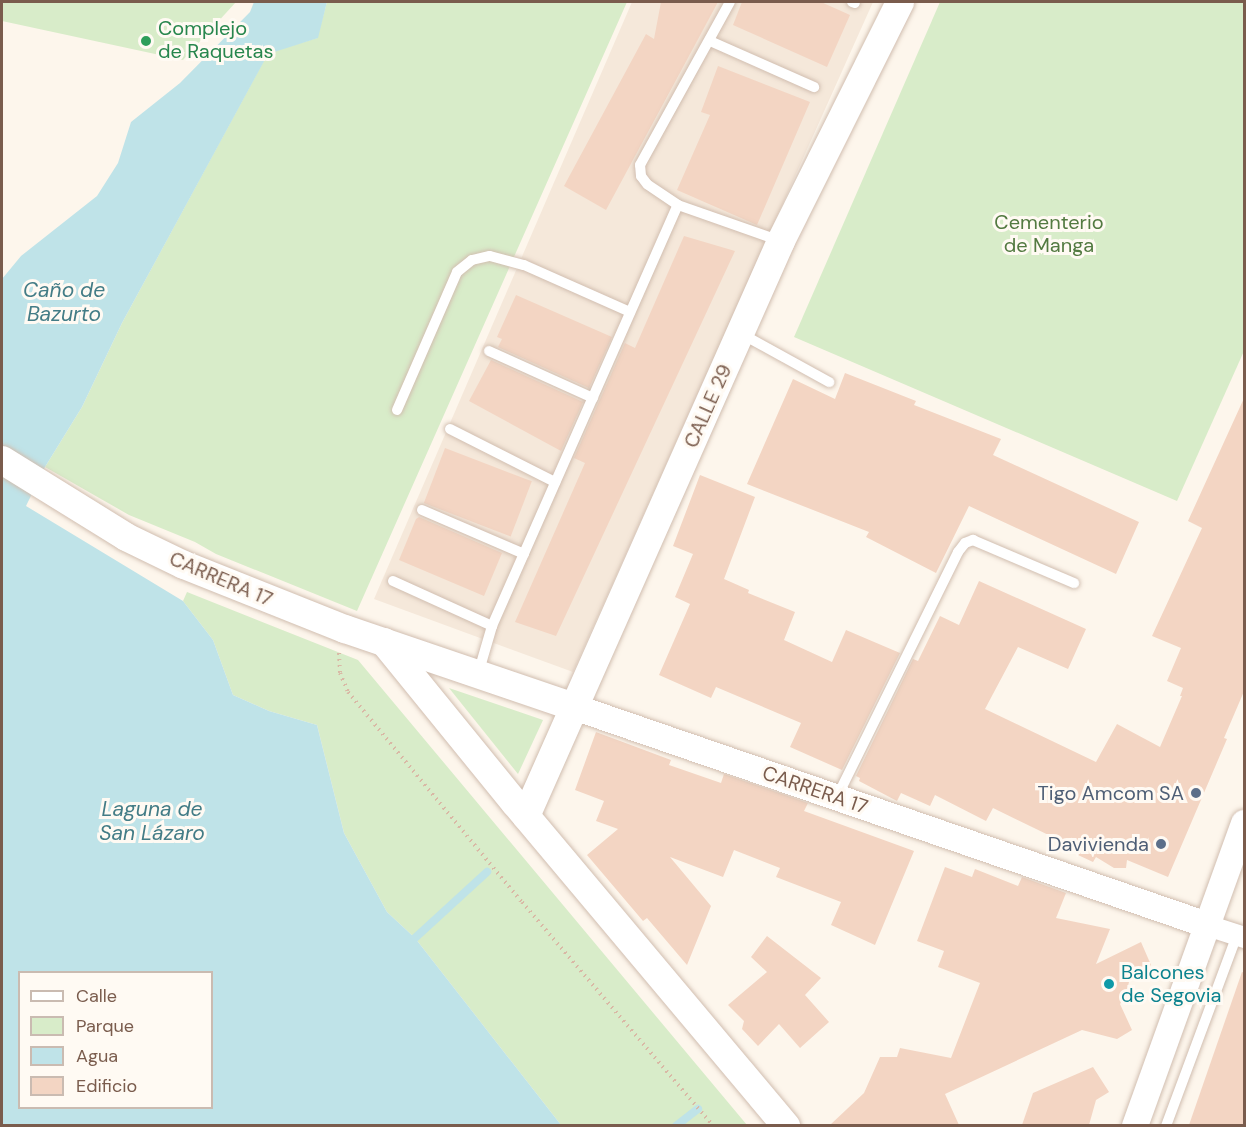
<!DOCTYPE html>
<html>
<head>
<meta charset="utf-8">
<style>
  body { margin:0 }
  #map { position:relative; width:1246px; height:1127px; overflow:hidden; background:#fdf6ec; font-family:"DM Sans",sans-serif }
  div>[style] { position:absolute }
  .residential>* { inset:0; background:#f5e8da }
  .green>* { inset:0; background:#d8ecc9 }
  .water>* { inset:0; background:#bfe3e8 }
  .stream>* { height:8px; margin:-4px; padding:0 4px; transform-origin:4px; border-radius:4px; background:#bfe3e8 }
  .building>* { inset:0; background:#f3d5c3; transform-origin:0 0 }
  .path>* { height:4px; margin-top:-2px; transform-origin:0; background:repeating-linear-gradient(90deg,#d9b8a5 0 1.5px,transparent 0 6px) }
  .roads { filter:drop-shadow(0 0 2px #d1beb0) drop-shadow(0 0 2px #d1beb0) }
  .service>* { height:10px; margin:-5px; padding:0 5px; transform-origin:5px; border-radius:5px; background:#fff }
  .minor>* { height:21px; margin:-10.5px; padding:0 10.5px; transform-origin:10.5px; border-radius:10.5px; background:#fff }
  .tertiary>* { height:26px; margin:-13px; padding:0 13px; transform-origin:13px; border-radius:13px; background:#fff }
  .secondary>* { height:28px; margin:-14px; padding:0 14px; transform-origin:14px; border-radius:14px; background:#fff }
  .dots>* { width:16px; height:16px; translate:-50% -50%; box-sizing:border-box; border:3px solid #fffaf3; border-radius:50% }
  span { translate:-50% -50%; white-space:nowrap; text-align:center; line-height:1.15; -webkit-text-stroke:6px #fffaf3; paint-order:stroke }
  .leisure-label { font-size:20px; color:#27864d }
  .left { translate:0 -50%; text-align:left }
  .park-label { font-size:20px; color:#537a41 }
  .street-label { font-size:20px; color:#7a5c4d }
  .service-label { font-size:20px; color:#4e5e75 }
  .right { translate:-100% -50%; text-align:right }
  .culture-label { font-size:20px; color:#0d838f }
  .water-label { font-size:21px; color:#437c86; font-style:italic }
  .frame { position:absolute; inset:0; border:3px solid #7a5c4d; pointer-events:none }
  .legend { position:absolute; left:18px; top:971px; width:195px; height:138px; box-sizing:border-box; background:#fffaf3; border:2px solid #cabbb1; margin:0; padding:8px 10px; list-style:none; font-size:18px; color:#7a5c4d }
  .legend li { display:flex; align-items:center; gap:12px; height:30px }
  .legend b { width:30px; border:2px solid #cabbb1 }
</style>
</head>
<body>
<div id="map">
  <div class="residential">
    <i style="clip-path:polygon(632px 2px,873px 2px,573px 672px,374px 599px)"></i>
  </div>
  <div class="green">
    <i style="clip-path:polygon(3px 2px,236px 2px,183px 60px,2px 21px)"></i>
    <i style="clip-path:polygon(327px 2px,627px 2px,357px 611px,216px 554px,195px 542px,129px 515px,45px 467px,82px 407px,122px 323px,268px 53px,317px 38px)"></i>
    <i style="clip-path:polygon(940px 2px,1244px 2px,1244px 351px,1177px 501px,794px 337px)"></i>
    <i style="clip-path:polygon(187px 592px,358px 660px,747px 1125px,561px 1125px,415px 938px,387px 912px,344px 833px,317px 725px,269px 711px,233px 695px,213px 640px,183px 601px)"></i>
    <i style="clip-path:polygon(449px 688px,543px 720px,518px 774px)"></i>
  </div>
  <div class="water">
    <i style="clip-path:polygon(evenodd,254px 2px,327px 2px,318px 38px,268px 54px,122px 323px,82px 407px,45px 467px,26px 506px,183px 601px,213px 640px,233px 695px,269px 711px,317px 725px,344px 833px,387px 912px,415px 938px,561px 1125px,2px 1126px,2px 279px,21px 256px,97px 196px,118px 163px,131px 122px,180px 83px,250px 12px,254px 2px,20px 972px,212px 972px,212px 1108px,20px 1108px,20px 972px)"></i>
  </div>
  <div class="stream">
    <i style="left:415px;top:938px;width:98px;rotate:-42.5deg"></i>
    <i style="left:676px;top:1126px;width:28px;rotate:-38deg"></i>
  </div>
  <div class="building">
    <i style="clip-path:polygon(661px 2px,718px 2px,606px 210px,564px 186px,646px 34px,654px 39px)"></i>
    <i style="clip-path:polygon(742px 2px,821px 2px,850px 15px,827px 67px,733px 25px)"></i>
    <i style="clip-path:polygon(718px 66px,810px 102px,757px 225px,677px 190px,710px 115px,701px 112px)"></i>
    <i style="clip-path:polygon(684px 236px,735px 251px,556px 636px,515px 622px,585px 463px,574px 458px,625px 343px,635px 348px)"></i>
    <i style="clip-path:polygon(516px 295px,612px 337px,589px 388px,498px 347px,502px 339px,497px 337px)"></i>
    <i style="clip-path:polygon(491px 360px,583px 402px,561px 451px,469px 401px)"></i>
    <i style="clip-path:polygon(845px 373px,916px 401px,914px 405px,1001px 439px,993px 455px,1139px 522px,1116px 574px,969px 506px,936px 573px,866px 537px,869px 532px,747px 484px,793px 379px,835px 399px)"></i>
    <i style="clip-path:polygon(1245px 396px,1245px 689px,1224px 738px,1227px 739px,1168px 877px,1127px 860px,1126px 868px,1114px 868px,1096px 857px,1093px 862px,1063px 848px,1065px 843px,993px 808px,986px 821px,935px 795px,930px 806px,901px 793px,897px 801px,859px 781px,860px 778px,856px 776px,913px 659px,918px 661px,940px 616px,959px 625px,979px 581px,1086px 629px,1068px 669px,1018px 647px,985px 709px,1096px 762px,1117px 724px,1160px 747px,1182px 696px,1180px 696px,1183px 688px,1167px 681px,1181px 648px,1152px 636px,1202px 528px,1188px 521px)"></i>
    <i style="left:445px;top:448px;width:93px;height:59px;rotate:21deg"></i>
    <i style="clip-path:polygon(700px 475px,755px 497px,724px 579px,749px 590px,748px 593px,795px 612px,784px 640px,832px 662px,846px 630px,900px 653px,842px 770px,790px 747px,801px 723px,716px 687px,711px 698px,659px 675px,690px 604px,675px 597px,693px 554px,673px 546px)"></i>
    <i style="clip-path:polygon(419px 517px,502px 553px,484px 596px,399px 560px,416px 519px)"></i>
    <i style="clip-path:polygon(596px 732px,671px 760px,669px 765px,721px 783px,724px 774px,808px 803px,804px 811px,914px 851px,875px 945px,831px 925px,841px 902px,776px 877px,780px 868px,734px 850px,723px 877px,670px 857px,711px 906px,687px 965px,647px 918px,643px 921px,587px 855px,618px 829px,596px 821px,604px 801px,575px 790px)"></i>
    <i style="clip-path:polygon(945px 867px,972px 877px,975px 869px,1018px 886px,1022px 877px,1066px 893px,1056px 918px,1110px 929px,1096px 964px,1141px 942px,1151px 965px,1129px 982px,1125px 997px,1120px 1004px,1132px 1030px,1117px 1039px,1082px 1030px,945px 1094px,959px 1125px,830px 1125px,864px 1093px,880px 1057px,897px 1057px,900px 1048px,951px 1058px,980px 983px,938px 967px,944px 951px,917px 941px)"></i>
    <i style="clip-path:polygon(767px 936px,821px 978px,805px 995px,829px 1022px,800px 1048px,779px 1024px,758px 1046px,742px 1029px,744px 1021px,728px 1005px,767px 972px,751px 957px)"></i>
    <i style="clip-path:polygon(1242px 972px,1245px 973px,1245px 1125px,1189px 1125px)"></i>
    <i style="clip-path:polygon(1093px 1067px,1109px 1092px,1096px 1100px,1089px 1125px,1022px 1125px,1033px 1093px)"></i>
  </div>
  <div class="path">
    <i style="left:339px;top:653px;width:20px;rotate:87deg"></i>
    <i style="left:340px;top:673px;width:21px;rotate:67deg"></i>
    <i style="left:348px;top:692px;width:273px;rotate:50.4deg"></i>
    <i style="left:522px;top:902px;width:294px;rotate:49.5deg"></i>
  </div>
  <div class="roads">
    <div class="service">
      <i style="left:852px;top:2px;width:3px;rotate:18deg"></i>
      <i style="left:710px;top:41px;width:114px;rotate:23.9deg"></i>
      <i style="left:678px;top:205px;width:37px;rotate:-146deg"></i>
      <i style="left:647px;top:184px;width:10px;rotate:-127deg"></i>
      <i style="left:641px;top:176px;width:11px;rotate:-95deg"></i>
      <i style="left:640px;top:165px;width:186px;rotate:-61.1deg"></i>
      <i style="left:740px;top:333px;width:102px;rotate:28.8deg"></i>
      <i style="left:489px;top:351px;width:114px;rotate:24.3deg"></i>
      <i style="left:397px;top:410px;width:150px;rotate:-66.5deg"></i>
      <i style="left:457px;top:272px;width:19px;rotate:-39deg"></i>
      <i style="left:472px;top:260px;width:18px;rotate:-13deg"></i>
      <i style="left:490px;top:256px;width:35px;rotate:15deg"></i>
      <i style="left:524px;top:265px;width:116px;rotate:23.9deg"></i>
      <i style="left:450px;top:429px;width:118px;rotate:26.8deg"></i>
      <i style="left:422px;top:510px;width:111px;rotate:23.3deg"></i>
      <i style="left:393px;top:581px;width:109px;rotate:24.4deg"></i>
      <i style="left:478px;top:674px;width:50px;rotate:-73.7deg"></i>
      <i style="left:492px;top:626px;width:460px;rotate:-66.2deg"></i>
      <i style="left:678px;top:205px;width:109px;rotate:19.3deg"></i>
      <i style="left:837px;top:797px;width:273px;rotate:-63.7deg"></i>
      <i style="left:958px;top:552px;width:11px;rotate:-52deg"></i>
      <i style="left:965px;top:543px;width:9px;rotate:-21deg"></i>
      <i style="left:973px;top:540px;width:110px;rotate:23.1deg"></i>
      <i style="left:1166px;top:1126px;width:204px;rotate:-69.6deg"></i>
    </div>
    <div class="minor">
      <i style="left:1207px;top:925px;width:39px;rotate:18deg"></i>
    </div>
    <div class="tertiary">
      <i style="left:574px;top:707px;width:669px;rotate:19deg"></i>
      <i style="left:1135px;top:1126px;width:322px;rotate:-70.2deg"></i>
    </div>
    <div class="secondary">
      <i style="left:2px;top:460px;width:146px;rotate:31.8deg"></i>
      <i style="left:126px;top:537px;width:64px;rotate:25.8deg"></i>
      <i style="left:184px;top:565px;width:173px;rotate:21.7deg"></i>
      <i style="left:345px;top:629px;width:242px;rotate:18.8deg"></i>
      <i style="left:384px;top:642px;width:208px;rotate:50.9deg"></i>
      <i style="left:515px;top:803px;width:422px;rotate:50deg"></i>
      <i style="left:526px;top:816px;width:629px;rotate:-66.08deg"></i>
      <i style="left:781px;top:241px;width:267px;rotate:-63.5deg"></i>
    </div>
  </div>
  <div class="dots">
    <i style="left:146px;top:41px;background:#2e9e5b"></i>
    <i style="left:1196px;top:793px;background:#5c6f8a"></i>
    <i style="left:1161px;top:844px;background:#5c6f8a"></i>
    <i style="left:1109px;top:984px;background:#0f9aa8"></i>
  </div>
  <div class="leisure-label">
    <span class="left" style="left:158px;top:40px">Complejo<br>de Raquetas</span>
  </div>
  <div class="park-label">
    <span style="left:1049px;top:234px">Cementerio<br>de Manga</span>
  </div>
  <div class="street-label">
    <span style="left:708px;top:406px;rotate:-66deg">CALLE 29</span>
    <span style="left:221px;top:579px;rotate:23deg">CARRERA 17</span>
    <span style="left:815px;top:790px;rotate:19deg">CARRERA 17</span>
  </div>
  <div class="service-label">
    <span class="right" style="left:1184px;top:793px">Tigo Amcom SA</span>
    <span class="right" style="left:1149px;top:844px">Davivienda</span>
  </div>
  <div class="culture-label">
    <span class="left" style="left:1121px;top:984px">Balcones<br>de Segovia</span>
  </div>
  <div class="water-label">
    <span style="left:64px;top:302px">Caño de<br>Bazurto</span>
    <span style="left:152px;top:821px">Laguna de<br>San Lázaro</span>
  </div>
  <div class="frame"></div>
  <ul class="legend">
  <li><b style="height:8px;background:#fff"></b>Calle</li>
  <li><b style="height:16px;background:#d8ecc9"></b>Parque</li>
  <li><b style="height:16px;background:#bfe3e8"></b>Agua</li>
  <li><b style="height:16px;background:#f3d5c3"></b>Edificio</li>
  </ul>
</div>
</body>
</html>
